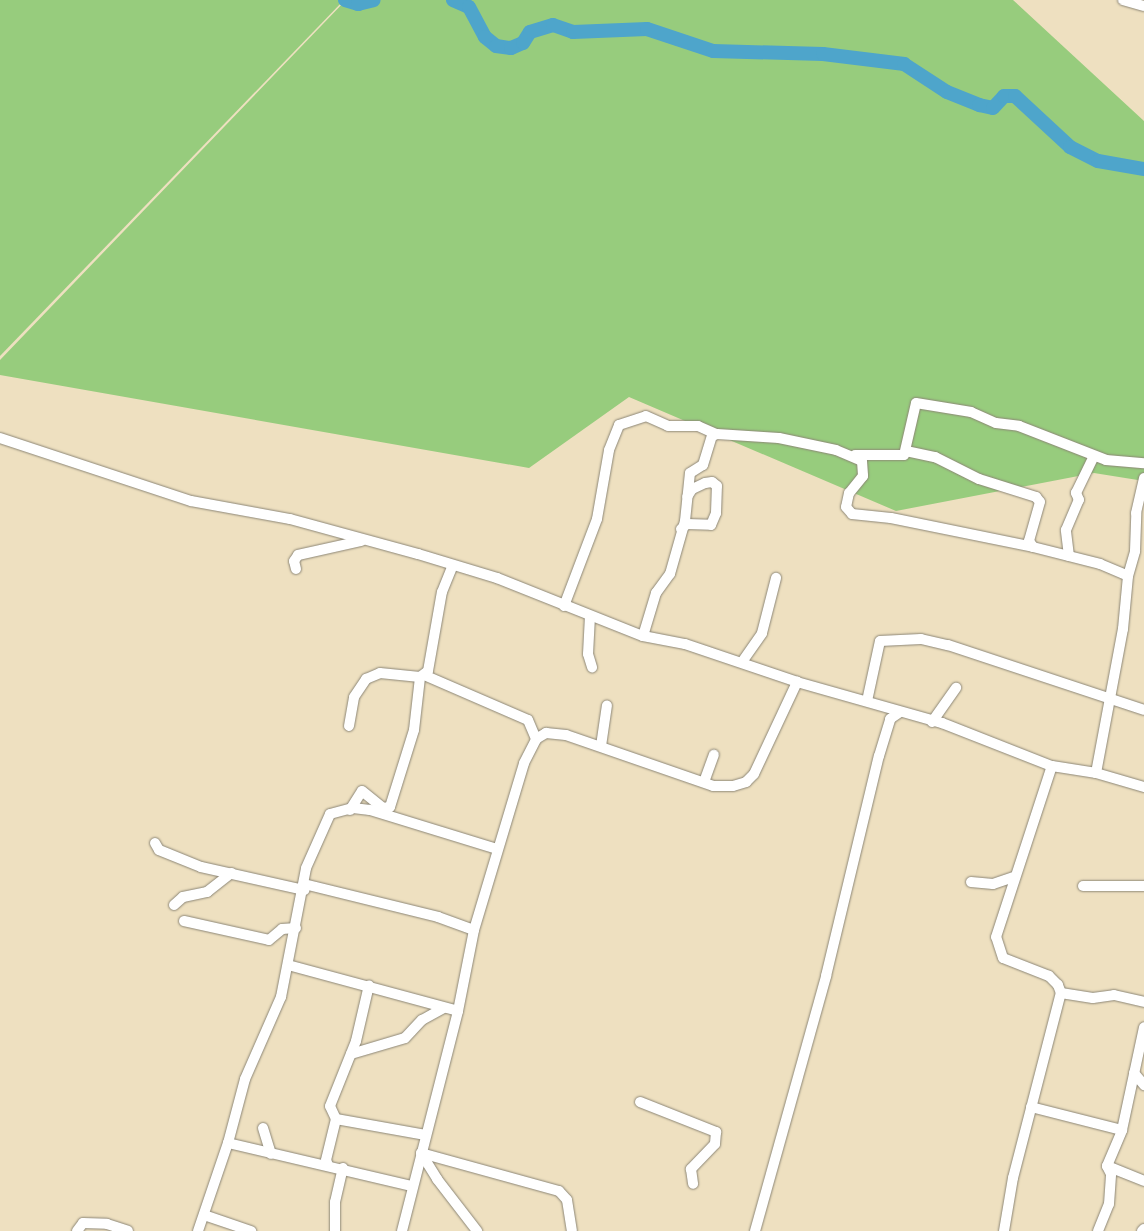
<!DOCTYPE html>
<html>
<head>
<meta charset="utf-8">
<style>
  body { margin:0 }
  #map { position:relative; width:1144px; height:1231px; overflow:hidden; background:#eee0c0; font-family:"Architects Daughter",sans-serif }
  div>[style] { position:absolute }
  .green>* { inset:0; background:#97cc7d }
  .river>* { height:14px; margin:-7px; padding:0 7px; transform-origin:7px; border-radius:7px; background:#4ea5cb }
  .roads { filter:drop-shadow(0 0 1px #8c8676) drop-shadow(0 0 1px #8c8676) }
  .minor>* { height:10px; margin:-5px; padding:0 5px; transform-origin:5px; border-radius:5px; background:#fff }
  span { translate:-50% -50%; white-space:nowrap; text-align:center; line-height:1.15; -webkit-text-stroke:5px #f7f3e8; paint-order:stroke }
</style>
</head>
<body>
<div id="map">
  <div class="green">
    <i style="clip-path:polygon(0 0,344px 0,0 356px)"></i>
    <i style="clip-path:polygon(346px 0,1013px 0,1144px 121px,1144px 481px,1094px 473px,896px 511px,629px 397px,529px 468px,0 375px,0 360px)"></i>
  </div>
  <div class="river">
    <i style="left:345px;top:0;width:14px;rotate:17deg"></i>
    <i style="left:358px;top:4px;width:16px;rotate:-14deg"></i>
    <i style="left:453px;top:0;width:17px;rotate:24deg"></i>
    <i style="left:469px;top:7px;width:34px;rotate:62deg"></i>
    <i style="left:485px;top:37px;width:14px;rotate:39deg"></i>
    <i style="left:496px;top:46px;width:15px;rotate:8deg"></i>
    <i style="left:511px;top:48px;width:13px;rotate:-23deg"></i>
    <i style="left:523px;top:43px;width:13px;rotate:-58deg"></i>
    <i style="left:530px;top:32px;width:24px;rotate:-17deg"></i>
    <i style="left:553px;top:25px;width:21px;rotate:19deg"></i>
    <i style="left:573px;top:32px;width:74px;rotate:-2.3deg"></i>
    <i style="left:647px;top:29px;width:70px;rotate:18.4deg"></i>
    <i style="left:713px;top:51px;width:110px;rotate:1.6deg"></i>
    <i style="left:823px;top:54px;width:82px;rotate:7deg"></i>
    <i style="left:904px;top:64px;width:51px;rotate:33.1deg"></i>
    <i style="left:947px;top:92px;width:35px;rotate:22deg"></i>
    <i style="left:979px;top:105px;width:14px;rotate:12deg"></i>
    <i style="left:993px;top:108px;width:16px;rotate:-47deg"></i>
    <i style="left:1004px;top:96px;width:11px"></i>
    <i style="left:1015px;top:96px;width:75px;rotate:42.8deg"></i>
    <i style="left:1070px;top:147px;width:31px;rotate:27deg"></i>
    <i style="left:1098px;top:161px;width:47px;rotate:9.9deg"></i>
  </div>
  <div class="roads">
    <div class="minor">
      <i style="left:1123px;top:0;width:22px;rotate:16deg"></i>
      <i style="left:0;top:438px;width:201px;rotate:18.3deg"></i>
      <i style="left:191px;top:501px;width:101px;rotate:10.3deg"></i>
      <i style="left:290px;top:519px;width:133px;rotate:15.3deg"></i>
      <i style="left:418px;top:554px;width:83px;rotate:16.9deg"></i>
      <i style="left:497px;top:578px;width:157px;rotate:21.7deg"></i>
      <i style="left:643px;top:636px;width:43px;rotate:10.8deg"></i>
      <i style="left:685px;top:644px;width:118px;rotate:18.7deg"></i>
      <i style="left:797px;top:682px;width:151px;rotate:15.8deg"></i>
      <i style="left:942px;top:723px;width:118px;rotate:21.4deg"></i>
      <i style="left:1052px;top:766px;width:45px;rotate:9deg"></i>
      <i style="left:1096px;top:773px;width:50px;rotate:16.3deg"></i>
      <i style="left:906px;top:451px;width:30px;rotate:12deg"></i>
      <i style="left:935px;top:457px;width:49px;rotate:26.6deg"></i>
      <i style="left:979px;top:479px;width:60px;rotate:17.5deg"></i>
      <i style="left:1036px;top:497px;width:6px;rotate:51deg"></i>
      <i style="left:1040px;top:502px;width:41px;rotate:105.8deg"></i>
      <i style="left:1029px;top:541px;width:7px;rotate:56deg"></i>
      <i style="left:855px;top:455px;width:49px"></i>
      <i style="left:904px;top:455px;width:53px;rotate:-77deg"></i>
      <i style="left:916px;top:403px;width:56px;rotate:9.3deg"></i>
      <i style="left:971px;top:412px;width:27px;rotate:24deg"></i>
      <i style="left:996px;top:423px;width:23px;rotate:7deg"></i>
      <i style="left:1019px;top:426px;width:93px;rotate:21.3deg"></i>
      <i style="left:1106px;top:460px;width:38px;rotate:5deg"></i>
      <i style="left:681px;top:529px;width:8px;rotate:-40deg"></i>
      <i style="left:687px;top:524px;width:24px;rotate:2deg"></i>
      <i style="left:711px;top:525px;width:13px;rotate:-67deg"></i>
      <i style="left:716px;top:513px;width:27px;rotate:-88deg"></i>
      <i style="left:717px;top:486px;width:6px;rotate:-141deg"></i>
      <i style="left:712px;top:482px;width:7px;rotate:172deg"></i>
      <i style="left:705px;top:483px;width:14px;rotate:155deg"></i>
      <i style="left:692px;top:489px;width:9px;rotate:122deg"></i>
      <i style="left:1069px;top:556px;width:26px;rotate:-97deg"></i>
      <i style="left:1066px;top:530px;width:33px;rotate:-67deg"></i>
      <i style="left:1079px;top:500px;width:8px;rotate:-113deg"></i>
      <i style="left:1076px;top:493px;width:41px;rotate:-64.1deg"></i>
      <i style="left:296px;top:569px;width:8px;rotate:-104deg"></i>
      <i style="left:294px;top:561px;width:7px;rotate:-56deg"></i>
      <i style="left:298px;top:555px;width:65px;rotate:-12.5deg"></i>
      <i style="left:564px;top:606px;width:93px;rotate:-69.2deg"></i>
      <i style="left:597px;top:519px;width:70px;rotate:-80.1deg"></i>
      <i style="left:609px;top:450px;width:27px;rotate:-68deg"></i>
      <i style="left:619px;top:425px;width:28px;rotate:-18deg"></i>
      <i style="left:646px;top:416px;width:24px;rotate:24deg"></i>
      <i style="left:668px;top:426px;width:30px"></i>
      <i style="left:698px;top:426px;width:20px;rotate:24deg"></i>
      <i style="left:590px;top:616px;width:38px;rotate:93deg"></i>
      <i style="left:588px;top:654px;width:14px;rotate:73deg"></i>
      <i style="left:643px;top:636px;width:45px;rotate:-73.2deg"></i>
      <i style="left:656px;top:593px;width:24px;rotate:-54deg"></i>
      <i style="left:670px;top:574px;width:55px;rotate:-74.2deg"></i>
      <i style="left:685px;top:521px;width:48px;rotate:-84.1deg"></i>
      <i style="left:690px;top:473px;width:15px;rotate:-32deg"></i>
      <i style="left:703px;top:465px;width:30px;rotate:-73deg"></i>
      <i style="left:712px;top:436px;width:5px;rotate:-22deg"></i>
      <i style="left:717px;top:434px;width:62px;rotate:3.7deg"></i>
      <i style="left:779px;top:438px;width:58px;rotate:11.9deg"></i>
      <i style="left:836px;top:450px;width:28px;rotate:23deg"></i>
      <i style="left:862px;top:461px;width:15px;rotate:86deg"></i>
      <i style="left:863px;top:476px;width:22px;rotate:129deg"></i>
      <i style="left:849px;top:493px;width:14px;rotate:102deg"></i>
      <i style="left:846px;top:507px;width:9px;rotate:49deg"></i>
      <i style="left:852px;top:514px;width:39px;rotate:6deg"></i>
      <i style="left:891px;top:518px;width:145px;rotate:11.5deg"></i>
      <i style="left:1033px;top:547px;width:69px;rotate:14.2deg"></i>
      <i style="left:1100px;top:564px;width:30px;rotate:23deg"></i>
      <i style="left:742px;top:662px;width:35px;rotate:-55deg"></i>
      <i style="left:762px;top:633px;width:57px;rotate:-75.7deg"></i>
      <i style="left:424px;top:675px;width:113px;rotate:23.4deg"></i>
      <i style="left:528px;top:720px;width:21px;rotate:67deg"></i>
      <i style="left:867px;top:701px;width:61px;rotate:-77.8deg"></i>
      <i style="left:880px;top:641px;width:41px;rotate:-2.8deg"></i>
      <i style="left:921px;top:639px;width:28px;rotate:13deg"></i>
      <i style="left:948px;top:645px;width:206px;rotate:18.3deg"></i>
      <i style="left:932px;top:722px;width:42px;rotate:-54.8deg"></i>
      <i style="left:349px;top:726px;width:29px;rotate:-80deg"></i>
      <i style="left:354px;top:697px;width:22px;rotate:-56deg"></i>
      <i style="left:366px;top:679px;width:15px;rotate:-23deg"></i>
      <i style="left:380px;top:673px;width:40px;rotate:5.7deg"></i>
      <i style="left:420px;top:677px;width:10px;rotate:-37deg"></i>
      <i style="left:428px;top:671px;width:80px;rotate:-80deg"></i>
      <i style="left:442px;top:592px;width:29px;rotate:-68deg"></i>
      <i style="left:601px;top:746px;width:41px;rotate:-81.7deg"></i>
      <i style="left:1096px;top:773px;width:147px;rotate:-79.4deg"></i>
      <i style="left:1123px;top:629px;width:53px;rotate:-84.6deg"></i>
      <i style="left:1128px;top:576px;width:26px;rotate:-74deg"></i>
      <i style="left:1135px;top:551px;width:38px;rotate:-88deg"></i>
      <i style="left:1136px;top:513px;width:36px;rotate:-77deg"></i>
      <i style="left:704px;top:782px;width:29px;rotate:-70deg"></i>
      <i style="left:350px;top:810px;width:22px;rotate:-58deg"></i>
      <i style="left:362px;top:791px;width:27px;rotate:39deg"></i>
      <i style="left:383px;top:808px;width:7px;rotate:-8deg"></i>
      <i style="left:390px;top:807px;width:81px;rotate:-72.7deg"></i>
      <i style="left:414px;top:730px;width:53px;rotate:-83.5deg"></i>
      <i style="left:155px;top:843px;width:8px;rotate:60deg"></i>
      <i style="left:159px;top:850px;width:45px;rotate:22deg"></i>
      <i style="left:201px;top:867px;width:106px;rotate:12.6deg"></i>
      <i style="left:971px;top:882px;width:22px;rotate:5deg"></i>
      <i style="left:993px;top:884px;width:21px;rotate:-19deg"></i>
      <i style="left:304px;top:884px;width:138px;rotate:13.8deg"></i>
      <i style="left:438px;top:917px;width:38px;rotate:20deg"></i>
      <i style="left:1083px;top:886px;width:61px"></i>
      <i style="left:174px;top:905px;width:12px;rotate:-42deg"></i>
      <i style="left:183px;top:897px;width:25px;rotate:-12deg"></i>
      <i style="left:207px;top:892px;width:31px;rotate:-38deg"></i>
      <i style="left:184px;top:921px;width:87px;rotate:12.6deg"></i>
      <i style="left:269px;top:940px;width:17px;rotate:-40deg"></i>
      <i style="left:282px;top:929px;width:14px;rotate:-4deg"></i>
      <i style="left:288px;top:965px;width:176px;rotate:15.1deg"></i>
      <i style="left:1061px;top:993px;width:32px;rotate:9deg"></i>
      <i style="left:1093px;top:998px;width:21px;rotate:-8deg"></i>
      <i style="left:1114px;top:995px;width:31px;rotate:13deg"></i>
      <i style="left:351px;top:1054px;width:56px;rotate:-16.5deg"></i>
      <i style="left:405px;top:1038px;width:25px;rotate:-47deg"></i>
      <i style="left:422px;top:1020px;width:25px;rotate:-29deg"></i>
      <i style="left:1134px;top:1073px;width:16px;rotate:50deg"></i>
      <i style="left:640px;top:1102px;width:82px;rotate:21.5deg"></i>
      <i style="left:716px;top:1132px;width:12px;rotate:95deg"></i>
      <i style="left:715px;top:1144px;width:35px;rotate:134deg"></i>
      <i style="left:691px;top:1169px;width:15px;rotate:82deg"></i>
      <i style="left:1031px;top:1107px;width:94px;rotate:14.2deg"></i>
      <i style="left:336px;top:1119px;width:91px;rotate:10.1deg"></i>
      <i style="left:263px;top:1128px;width:27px;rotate:73deg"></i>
      <i style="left:228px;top:1143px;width:189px;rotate:13.2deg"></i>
      <i style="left:421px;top:1153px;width:143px;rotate:15.4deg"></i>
      <i style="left:559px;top:1191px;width:12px;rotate:48deg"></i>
      <i style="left:567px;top:1200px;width:31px;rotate:81deg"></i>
      <i style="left:421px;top:1153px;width:31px;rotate:58deg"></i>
      <i style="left:437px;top:1179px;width:66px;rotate:52.4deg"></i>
      <i style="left:328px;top:1165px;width:5px;rotate:-112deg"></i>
      <i style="left:326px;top:1160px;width:42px;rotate:-76.3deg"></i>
      <i style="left:336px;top:1119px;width:14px;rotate:-115deg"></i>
      <i style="left:330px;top:1106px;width:70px;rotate:-68.2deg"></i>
      <i style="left:356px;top:1041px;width:57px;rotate:-76.9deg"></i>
      <i style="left:1107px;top:1166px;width:40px;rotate:22deg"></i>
      <i style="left:204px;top:1215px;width:50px;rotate:18.8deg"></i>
      <i style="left:77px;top:1231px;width:10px;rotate:-53deg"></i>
      <i style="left:83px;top:1223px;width:24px;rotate:2deg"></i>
      <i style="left:107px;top:1224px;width:22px;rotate:18deg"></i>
      <i style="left:198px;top:1231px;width:93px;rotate:-71.2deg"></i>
      <i style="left:228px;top:1143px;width:66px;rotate:-75.1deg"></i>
      <i style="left:245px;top:1079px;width:90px;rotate:-66.3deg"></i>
      <i style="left:281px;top:997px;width:131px;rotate:-79deg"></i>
      <i style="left:306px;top:868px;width:59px;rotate:-66deg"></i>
      <i style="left:330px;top:814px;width:24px;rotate:-15deg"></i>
      <i style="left:353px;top:808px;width:17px;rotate:7deg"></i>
      <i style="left:370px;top:810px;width:133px;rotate:17.1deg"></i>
      <i style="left:335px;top:1231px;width:29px;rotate:-90deg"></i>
      <i style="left:335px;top:1202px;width:35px;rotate:-77deg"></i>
      <i style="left:402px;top:1231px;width:227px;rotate:-75.7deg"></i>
      <i style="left:458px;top:1011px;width:83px;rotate:-78.8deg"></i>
      <i style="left:474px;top:930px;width:174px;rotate:-73.3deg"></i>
      <i style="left:524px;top:763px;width:27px;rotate:-63deg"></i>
      <i style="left:536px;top:739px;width:12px;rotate:-31deg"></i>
      <i style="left:546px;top:733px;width:20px;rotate:6deg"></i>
      <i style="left:566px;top:735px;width:156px;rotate:19.1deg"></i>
      <i style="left:713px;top:786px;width:20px"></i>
      <i style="left:733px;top:786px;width:14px;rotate:-17deg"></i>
      <i style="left:746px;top:782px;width:11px;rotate:-45deg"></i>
      <i style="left:754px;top:774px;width:102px;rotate:-64.9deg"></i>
      <i style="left:755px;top:1231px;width:265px;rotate:-74.4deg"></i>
      <i style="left:826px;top:976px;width:226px;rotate:-76.5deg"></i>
      <i style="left:879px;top:756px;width:39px;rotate:-73deg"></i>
      <i style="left:890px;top:719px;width:12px;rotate:-35deg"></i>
      <i style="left:1004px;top:1231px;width:54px;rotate:-80.4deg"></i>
      <i style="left:1013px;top:1178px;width:191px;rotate:-75.5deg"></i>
      <i style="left:1061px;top:993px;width:9px;rotate:-111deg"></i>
      <i style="left:1058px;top:985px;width:13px;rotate:-135deg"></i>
      <i style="left:1049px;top:976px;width:49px;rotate:-158.6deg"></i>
      <i style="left:1003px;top:958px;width:22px;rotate:-108deg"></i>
      <i style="left:996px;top:937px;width:180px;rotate:-71.9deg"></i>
      <i style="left:1098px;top:1231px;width:29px;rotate:-68deg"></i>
      <i style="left:1109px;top:1204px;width:30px;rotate:-86deg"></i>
      <i style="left:1111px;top:1174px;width:9px;rotate:-117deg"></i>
      <i style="left:1107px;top:1166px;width:39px;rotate:-67deg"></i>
      <i style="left:1122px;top:1130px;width:105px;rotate:-77.9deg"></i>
      <i style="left:1142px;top:1231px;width:3px;rotate:-45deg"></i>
    </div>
  </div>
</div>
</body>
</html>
